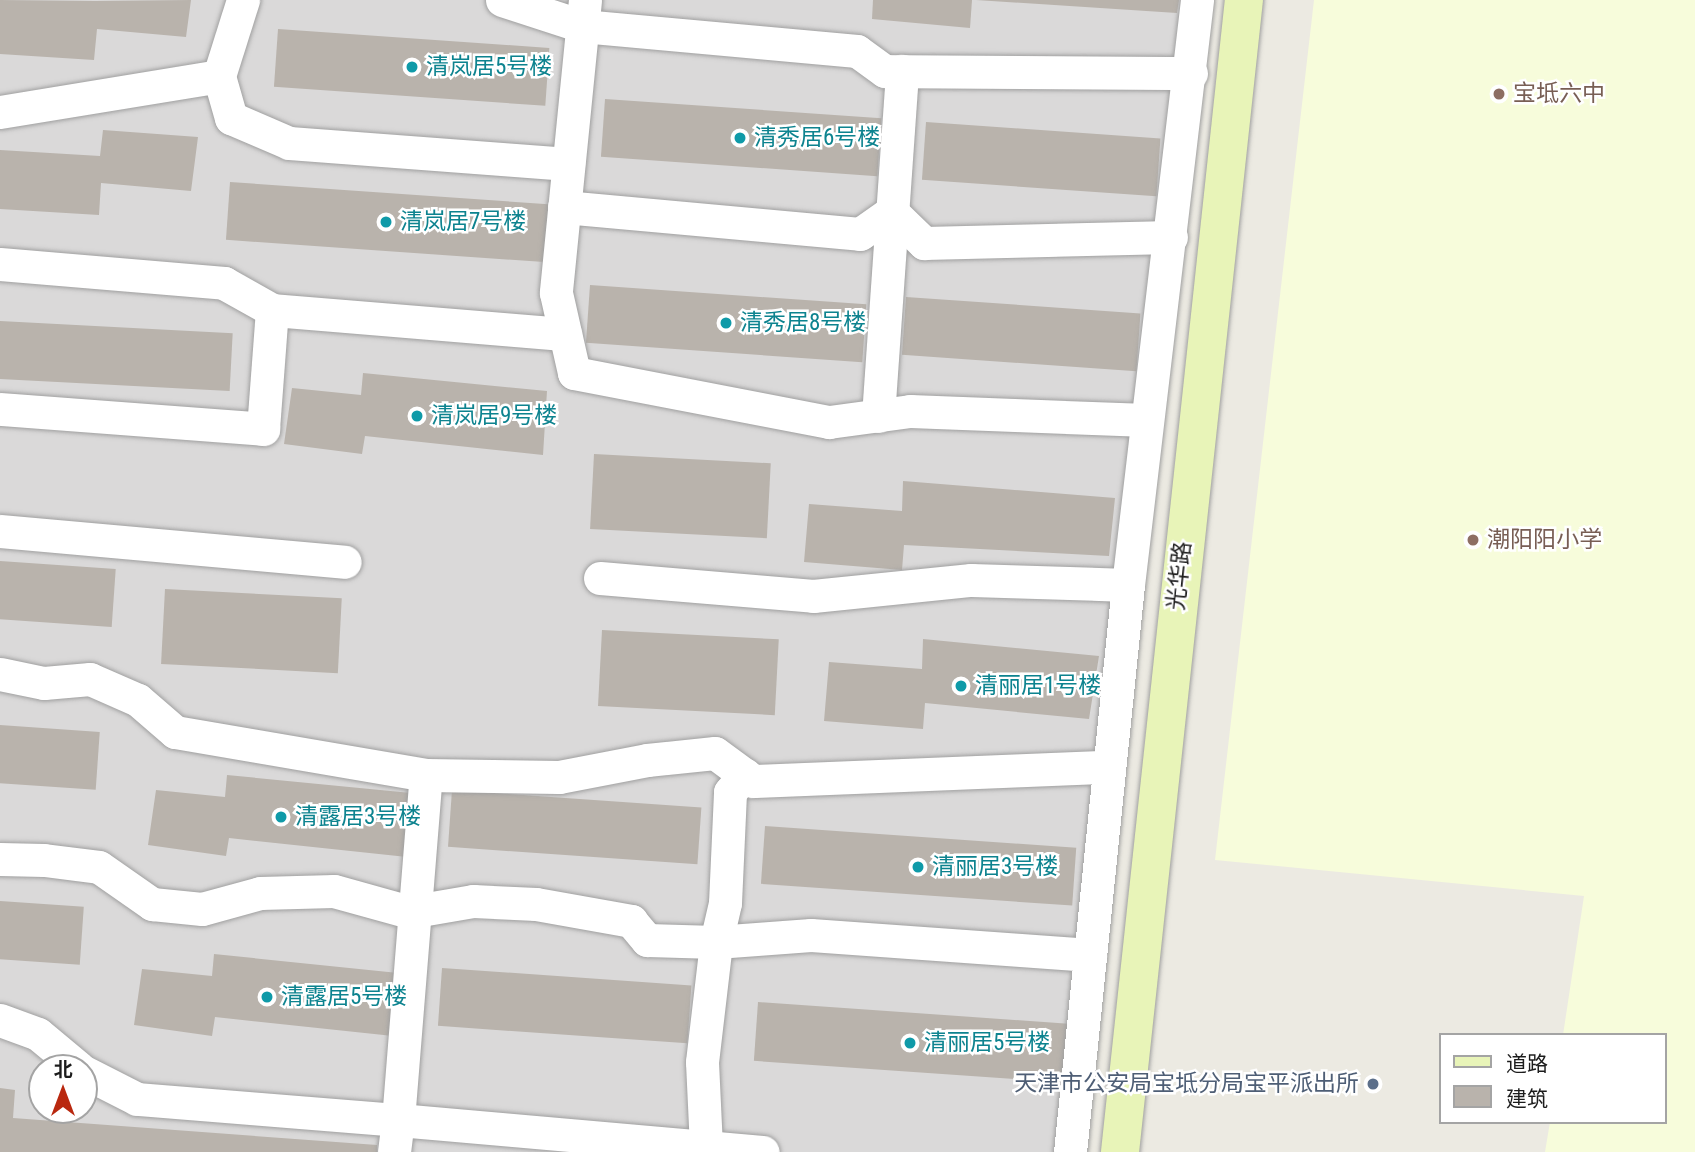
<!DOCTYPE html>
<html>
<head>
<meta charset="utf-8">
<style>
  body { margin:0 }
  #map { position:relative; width:1695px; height:1152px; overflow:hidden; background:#eceae2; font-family:"Roboto Condensed","Noto Sans SC",sans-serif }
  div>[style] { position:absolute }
  .residential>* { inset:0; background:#dad9d9 }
  .education>* { inset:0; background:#f7fcdb }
  .building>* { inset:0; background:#b9b3ac; transform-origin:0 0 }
  .roads { filter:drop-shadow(0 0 2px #a0a0a0) drop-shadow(0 0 2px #a0a0a0) }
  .street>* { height:33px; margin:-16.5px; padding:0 16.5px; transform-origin:16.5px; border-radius:16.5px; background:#fff }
  .secondary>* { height:38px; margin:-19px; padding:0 19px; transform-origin:19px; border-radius:19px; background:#e8f4b8 }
  .dots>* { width:19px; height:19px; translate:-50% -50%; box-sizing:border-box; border:4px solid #fff; border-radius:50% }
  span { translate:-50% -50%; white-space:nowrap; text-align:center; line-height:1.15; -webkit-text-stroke:5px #fff; paint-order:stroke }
  .culture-label { font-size:23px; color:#0d838f }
  .left { translate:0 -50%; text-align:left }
  .education-label { font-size:23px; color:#785e54 }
  .street-label { font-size:23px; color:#1c1c1c }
  .service-label { font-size:23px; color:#4e5e75 }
  .right { translate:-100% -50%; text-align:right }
  .legend { position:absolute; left:1439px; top:1033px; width:228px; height:91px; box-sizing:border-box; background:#fff; border:2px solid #a4a4a4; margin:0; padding:9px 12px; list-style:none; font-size:21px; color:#1c1c1c }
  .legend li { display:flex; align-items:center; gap:14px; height:35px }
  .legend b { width:35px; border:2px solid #a4a4a4 }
  .north { position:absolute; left:28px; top:1054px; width:70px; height:70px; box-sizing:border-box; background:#fff; border:2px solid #a4a4a4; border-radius:50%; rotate:0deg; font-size:19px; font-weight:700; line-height:28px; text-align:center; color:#1c1c1c }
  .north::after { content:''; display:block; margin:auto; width:24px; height:32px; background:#b9280f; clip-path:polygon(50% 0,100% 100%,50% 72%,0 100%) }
</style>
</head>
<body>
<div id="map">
  <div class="residential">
    <i style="clip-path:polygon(evenodd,0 0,1207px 0,1072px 1152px,0 1152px,0 0,42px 1068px,84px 1068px,84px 1110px,42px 1110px,42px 1068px)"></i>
  </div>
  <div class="education">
    <i style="clip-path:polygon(1314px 0,1695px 0,1695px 1152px,1545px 1152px,1550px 1122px,1665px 1122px,1665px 1035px,1563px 1035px,1584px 896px,1215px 860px)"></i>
  </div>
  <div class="building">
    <i style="clip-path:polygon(0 0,95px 1px,191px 0,186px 37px,97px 29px,94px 60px,0 54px)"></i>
    <i style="clip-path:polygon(873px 0,972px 0,970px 28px,872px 19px)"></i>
    <i style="clip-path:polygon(976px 0,1179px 0,1177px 13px)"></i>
    <i style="left:278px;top:29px;width:272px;height:58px;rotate:4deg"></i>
    <i style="left:605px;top:99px;width:277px;height:58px;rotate:4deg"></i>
    <i style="left:926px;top:122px;width:235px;height:58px;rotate:4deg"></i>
    <i style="clip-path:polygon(103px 130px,198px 137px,191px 191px,101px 183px,99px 215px,0 209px,0 150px,100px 156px)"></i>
    <i style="left:230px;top:182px;width:319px;height:58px;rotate:4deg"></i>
    <i style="left:590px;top:285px;width:277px;height:58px;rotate:4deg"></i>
    <i style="left:906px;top:297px;width:235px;height:58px;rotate:4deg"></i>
    <i style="left:0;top:321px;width:233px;height:58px;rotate:3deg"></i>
    <i style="clip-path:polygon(363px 373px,547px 391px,543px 455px,365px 436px,362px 454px,284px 444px,292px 388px,361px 395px)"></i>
    <i style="left:594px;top:454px;width:177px;height:75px;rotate:3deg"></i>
    <i style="clip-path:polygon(903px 481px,1115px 498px,1109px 556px,904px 545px,902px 570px,804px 562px,809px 504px,902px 511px)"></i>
    <i style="left:0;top:561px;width:116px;height:58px;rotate:4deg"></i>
    <i style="left:165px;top:589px;width:177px;height:75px;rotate:3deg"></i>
    <i style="left:602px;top:630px;width:177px;height:76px;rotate:3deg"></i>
    <i style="clip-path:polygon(923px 639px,1099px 656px,1089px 719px,925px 703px,923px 729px,824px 721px,829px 662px,922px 669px)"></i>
    <i style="left:0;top:725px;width:100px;height:58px;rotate:4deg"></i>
    <i style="clip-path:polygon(227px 775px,411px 793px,407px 857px,229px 838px,226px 856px,148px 845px,156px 790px,225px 797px)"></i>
    <i style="left:452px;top:790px;width:250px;height:57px;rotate:4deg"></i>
    <i style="left:765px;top:826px;width:312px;height:58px;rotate:4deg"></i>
    <i style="left:0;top:901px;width:84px;height:58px;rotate:4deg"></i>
    <i style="clip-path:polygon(214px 954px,398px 973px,393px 1036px,215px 1017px,212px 1036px,134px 1025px,142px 969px,212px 976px)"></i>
    <i style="left:442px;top:968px;width:250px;height:58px;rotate:4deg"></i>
    <i style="left:758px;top:1002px;width:311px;height:59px;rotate:4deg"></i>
    <i style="clip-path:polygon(0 1088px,15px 1090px,13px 1118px,377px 1145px,377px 1152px,0 1152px)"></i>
  </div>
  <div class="roads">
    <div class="street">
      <i style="left:502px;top:0;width:84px;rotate:18deg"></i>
      <i style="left:582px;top:26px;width:276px;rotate:5.2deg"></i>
      <i style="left:857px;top:51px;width:34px;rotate:36deg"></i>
      <i style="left:885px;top:71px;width:306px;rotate:0.4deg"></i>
      <i style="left:585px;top:0;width:294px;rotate:95.7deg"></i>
      <i style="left:556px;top:293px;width:82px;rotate:77.3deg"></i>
      <i style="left:574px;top:373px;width:260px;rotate:10.9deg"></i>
      <i style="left:829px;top:422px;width:82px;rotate:-7.7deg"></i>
      <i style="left:910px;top:411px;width:237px;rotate:2.2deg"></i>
      <i style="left:219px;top:76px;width:44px;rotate:74.1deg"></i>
      <i style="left:231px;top:118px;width:63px;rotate:23.3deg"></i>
      <i style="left:289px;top:143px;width:280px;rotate:4.3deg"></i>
      <i style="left:0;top:112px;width:222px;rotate:-9.3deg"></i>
      <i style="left:219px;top:76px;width:80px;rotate:-72.5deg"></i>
      <i style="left:564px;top:207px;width:297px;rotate:5.2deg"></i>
      <i style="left:860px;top:234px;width:39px;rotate:-35deg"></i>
      <i style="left:892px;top:212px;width:45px;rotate:44.1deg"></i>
      <i style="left:924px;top:243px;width:247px;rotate:-1.4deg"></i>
      <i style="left:0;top:264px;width:225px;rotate:4.8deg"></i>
      <i style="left:224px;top:283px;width:55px;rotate:29.4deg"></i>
      <i style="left:0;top:409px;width:264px;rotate:4.3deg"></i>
      <i style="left:263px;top:429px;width:119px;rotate:-85.7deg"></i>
      <i style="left:272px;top:310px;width:294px;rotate:4.7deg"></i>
      <i style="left:878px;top:416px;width:346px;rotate:-86deg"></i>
      <i style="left:0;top:531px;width:346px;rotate:5.1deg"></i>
      <i style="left:600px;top:578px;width:214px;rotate:4.8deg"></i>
      <i style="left:813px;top:596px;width:159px;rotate:-5.8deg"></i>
      <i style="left:971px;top:580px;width:157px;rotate:1.8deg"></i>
      <i style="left:0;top:674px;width:45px;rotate:11.6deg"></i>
      <i style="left:44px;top:683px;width:46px;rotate:-5deg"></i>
      <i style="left:90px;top:679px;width:52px;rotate:23.6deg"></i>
      <i style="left:138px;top:700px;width:49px;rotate:40.9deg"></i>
      <i style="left:175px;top:732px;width:255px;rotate:9.7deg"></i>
      <i style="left:426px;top:775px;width:133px;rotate:0.9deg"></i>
      <i style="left:559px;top:777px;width:90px;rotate:-10.9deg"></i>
      <i style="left:647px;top:760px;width:68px;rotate:-5.9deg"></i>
      <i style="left:715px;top:753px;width:47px;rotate:36.4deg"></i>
      <i style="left:753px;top:781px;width:356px;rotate:-2.3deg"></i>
      <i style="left:0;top:859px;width:44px;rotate:1.3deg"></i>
      <i style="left:44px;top:860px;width:55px;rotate:7.3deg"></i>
      <i style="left:99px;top:867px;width:65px;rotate:34.9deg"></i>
      <i style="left:152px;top:904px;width:50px;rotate:5.7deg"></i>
      <i style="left:202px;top:909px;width:60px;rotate:-15.4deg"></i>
      <i style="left:260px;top:893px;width:74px;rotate:-1.5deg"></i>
      <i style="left:334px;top:891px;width:78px;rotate:15.6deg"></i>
      <i style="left:409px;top:912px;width:65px;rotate:-9.8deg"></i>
      <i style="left:473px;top:901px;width:63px;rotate:2.7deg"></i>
      <i style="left:536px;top:904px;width:97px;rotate:10.1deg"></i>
      <i style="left:631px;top:921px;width:25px;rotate:50deg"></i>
      <i style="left:647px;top:940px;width:69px;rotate:1.7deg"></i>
      <i style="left:716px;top:942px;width:95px;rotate:-4.2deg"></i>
      <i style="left:811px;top:935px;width:280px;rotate:4.1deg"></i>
      <i style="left:0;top:1020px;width:40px;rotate:20.2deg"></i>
      <i style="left:38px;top:1034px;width:53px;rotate:39.7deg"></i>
      <i style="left:84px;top:1072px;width:59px;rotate:27deg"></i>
      <i style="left:137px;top:1099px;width:262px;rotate:4.6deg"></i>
      <i style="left:398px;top:1120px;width:346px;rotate:-85.4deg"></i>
      <i style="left:706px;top:1147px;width:85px;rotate:-92.7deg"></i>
      <i style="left:702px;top:1062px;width:121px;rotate:-83.3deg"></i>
      <i style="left:716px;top:942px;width:40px;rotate:-77deg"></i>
      <i style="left:725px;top:903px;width:111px;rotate:-87.4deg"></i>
      <i style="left:730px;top:792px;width:23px;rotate:-50deg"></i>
      <i style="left:394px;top:1152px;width:32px;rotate:-83deg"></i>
      <i style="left:398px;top:1120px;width:366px;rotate:5deg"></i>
      <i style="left:1070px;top:1152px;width:570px;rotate:-84.16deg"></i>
      <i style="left:1128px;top:585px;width:589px;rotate:-83.27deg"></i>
    </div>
    <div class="secondary">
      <i style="left:1120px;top:1152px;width:1159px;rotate:-83.86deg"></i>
    </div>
  </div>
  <div class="dots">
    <i style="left:412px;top:67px;background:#0f9aa8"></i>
    <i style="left:1499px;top:94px;background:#8d6e63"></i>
    <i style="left:740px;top:138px;background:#0f9aa8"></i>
    <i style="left:386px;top:222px;background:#0f9aa8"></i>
    <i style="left:726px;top:323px;background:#0f9aa8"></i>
    <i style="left:417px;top:416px;background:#0f9aa8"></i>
    <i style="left:1473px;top:540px;background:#8d6e63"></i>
    <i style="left:961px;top:686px;background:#0f9aa8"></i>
    <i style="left:281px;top:817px;background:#0f9aa8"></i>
    <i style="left:918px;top:867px;background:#0f9aa8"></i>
    <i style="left:267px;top:997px;background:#0f9aa8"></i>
    <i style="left:910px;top:1043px;background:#0f9aa8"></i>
    <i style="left:1373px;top:1084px;background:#5c6f8a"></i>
  </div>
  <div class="culture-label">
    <span class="left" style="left:426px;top:67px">清岚居5号楼</span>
    <span class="left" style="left:754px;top:138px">清秀居6号楼</span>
    <span class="left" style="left:400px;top:222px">清岚居7号楼</span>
    <span class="left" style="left:740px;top:323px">清秀居8号楼</span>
    <span class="left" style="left:431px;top:416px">清岚居9号楼</span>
    <span class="left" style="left:975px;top:686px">清丽居1号楼</span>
    <span class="left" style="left:295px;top:817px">清露居3号楼</span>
    <span class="left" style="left:932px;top:867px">清丽居3号楼</span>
    <span class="left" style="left:281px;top:997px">清露居5号楼</span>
    <span class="left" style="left:924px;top:1043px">清丽居5号楼</span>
  </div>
  <div class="education-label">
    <span class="left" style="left:1513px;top:94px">宝坻六中</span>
    <span class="left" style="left:1487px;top:540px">潮阳阳小学</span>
  </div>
  <div class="street-label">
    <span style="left:1180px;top:576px;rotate:-84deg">光华路</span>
  </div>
  <div class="service-label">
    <span class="right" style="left:1359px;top:1084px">天津市公安局宝坻分局宝平派出所</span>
  </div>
  <ul class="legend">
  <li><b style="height:9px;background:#e8f4b8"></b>道路</li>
  <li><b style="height:19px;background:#b9b3ac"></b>建筑</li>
  </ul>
  <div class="north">北</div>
</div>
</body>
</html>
